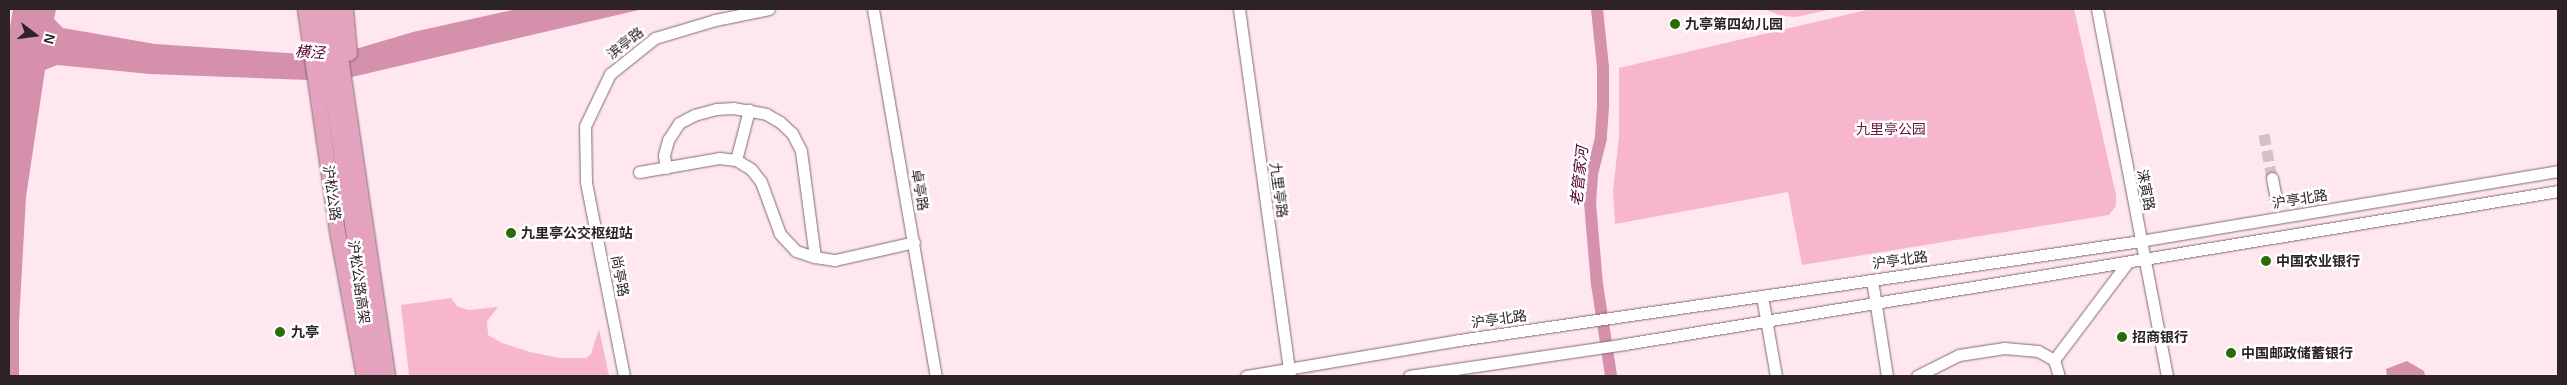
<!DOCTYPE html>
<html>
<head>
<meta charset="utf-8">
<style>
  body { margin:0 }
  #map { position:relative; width:2567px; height:385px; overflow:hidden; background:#fee7ef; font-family:Arial,"Noto Sans SC",sans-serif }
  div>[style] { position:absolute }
  .green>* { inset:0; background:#f7b5ce }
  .water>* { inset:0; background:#d590ab }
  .canal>* { height:12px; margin:-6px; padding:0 6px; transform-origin:6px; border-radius:6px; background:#d590ab }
  .minor-tunnel>* { height:11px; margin-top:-5.5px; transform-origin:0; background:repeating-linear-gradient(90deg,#d4c0c7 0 11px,transparent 0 16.5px) }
  .roads { filter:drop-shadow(0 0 1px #826972) drop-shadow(0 0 1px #826972) }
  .minor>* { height:11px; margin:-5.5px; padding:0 5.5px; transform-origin:5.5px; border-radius:5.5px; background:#fff }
  .major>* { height:15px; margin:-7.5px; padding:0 7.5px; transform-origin:7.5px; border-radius:7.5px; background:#e5a2bf }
  .dots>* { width:14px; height:14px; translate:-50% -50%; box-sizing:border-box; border:2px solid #fff; border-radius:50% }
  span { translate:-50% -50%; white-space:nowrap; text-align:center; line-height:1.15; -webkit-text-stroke:5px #fff; paint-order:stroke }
  .poi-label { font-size:14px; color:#2d2326; font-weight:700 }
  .left { translate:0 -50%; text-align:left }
  .street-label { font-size:14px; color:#2d2326 }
  .park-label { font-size:14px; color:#691841 }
  .water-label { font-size:15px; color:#53002f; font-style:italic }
  .frame { position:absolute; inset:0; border:10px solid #2d2326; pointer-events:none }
  .north { position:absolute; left:10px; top:10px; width:50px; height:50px; -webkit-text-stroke:4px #fff; paint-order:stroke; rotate:105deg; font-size:14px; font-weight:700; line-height:20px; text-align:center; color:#2d2326 }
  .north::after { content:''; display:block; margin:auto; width:18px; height:22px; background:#2d2326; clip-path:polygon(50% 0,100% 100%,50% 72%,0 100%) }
</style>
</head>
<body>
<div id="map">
  <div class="green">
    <i style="clip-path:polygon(1764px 9px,1832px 9px,1796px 17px,1782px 16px)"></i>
    <i style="clip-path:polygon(1871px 9px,2074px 9px,2116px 195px,2116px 206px,2109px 215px,1802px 265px,1788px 192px,1615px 224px,1613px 191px,1619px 136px,1619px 68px)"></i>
    <i style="clip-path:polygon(451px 298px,457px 306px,468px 310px,498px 307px,487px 321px,488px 335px,502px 343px,530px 352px,560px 358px,586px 358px,591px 354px,599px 329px,609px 376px,409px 376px,401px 305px)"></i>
  </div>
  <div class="water">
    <i style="clip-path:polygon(13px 9px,56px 9px,54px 19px,63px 28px,155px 44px,332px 56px,413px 32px,517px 9px,643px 9px,335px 81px,150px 74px,57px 65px,45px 70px,26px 197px,19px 322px,19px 376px,9px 376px,9px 33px)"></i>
    <i style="clip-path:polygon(2407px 361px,2424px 371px,2425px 376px,2387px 376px,2386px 369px)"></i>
  </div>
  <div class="canal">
    <i style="left:1597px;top:9px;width:58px;rotate:84.1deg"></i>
    <i style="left:1603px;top:67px;width:40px;rotate:90deg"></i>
    <i style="left:1603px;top:107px;width:31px;rotate:94deg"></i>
    <i style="left:1601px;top:138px;width:38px;rotate:104deg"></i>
    <i style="left:1592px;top:175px;width:28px;rotate:94deg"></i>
    <i style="left:1590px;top:203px;width:81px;rotate:85.1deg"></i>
    <i style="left:1597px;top:284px;width:93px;rotate:81.3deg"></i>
  </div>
  <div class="minor-tunnel">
    <i style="left:2264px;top:134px;width:45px;rotate:79.7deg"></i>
  </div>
  <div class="roads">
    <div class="minor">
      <i style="left:873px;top:9px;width:372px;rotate:80.3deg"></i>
      <i style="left:1239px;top:9px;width:371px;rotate:82.1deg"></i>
      <i style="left:2097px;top:9px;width:374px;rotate:79.2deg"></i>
      <i style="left:736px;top:160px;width:52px;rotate:-75.4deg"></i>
      <i style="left:666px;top:168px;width:13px;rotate:-99deg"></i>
      <i style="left:664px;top:155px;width:16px;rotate:-75deg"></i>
      <i style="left:668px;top:140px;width:20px;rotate:-57deg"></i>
      <i style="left:679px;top:123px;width:17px;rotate:-28deg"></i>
      <i style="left:694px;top:115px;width:23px;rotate:-15deg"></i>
      <i style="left:716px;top:109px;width:17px;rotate:-3deg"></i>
      <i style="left:733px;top:108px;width:34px;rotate:10deg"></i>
      <i style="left:766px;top:114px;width:16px;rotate:30deg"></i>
      <i style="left:780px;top:122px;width:16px;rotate:43deg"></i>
      <i style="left:792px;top:133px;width:20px;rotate:63deg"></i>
      <i style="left:801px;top:151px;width:107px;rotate:82.5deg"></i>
      <i style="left:639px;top:172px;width:81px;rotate:-9.9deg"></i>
      <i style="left:719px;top:158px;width:17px;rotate:7deg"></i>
      <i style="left:736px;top:160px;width:17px;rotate:31deg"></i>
      <i style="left:751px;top:169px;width:16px;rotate:52deg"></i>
      <i style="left:761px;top:182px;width:55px;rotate:69.9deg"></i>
      <i style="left:780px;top:234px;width:23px;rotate:47deg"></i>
      <i style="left:796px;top:251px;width:20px;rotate:18deg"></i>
      <i style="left:815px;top:257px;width:20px;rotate:9deg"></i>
      <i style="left:835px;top:260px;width:81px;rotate:-12.8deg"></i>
      <i style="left:2272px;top:178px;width:20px;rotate:79deg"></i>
      <i style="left:1872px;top:280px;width:97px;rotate:81.1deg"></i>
      <i style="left:1762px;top:296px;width:81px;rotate:80.1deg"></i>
      <i style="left:2054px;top:360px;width:121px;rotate:-53deg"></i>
      <i style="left:624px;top:376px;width:198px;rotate:-101.1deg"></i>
      <i style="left:586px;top:182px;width:56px;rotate:-91deg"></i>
      <i style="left:585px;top:126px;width:58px;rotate:-64.3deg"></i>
      <i style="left:610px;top:74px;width:58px;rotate:-38.7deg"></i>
      <i style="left:655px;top:38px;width:63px;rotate:-16.7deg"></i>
      <i style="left:715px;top:20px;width:55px;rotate:-11.5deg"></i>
      <i style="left:1246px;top:376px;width:216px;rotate:-9.6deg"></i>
      <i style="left:1459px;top:340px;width:688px;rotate:-8.27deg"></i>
      <i style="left:2140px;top:241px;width:424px;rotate:-9.5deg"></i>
      <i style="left:1409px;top:376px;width:218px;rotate:-8.4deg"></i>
      <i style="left:1625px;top:344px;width:945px;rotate:-9.31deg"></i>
      <i style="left:1917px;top:376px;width:47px;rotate:-26.6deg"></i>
      <i style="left:1959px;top:355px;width:46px;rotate:-8.8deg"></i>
      <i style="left:2004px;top:348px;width:34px;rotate:5deg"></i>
      <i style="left:2038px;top:351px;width:18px;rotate:29deg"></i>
      <i style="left:2054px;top:360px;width:17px;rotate:73deg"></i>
    </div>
    <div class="major">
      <i style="left:305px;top:9px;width:224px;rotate:81.8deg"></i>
      <i style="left:337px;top:231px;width:147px;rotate:79.5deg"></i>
      <i style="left:319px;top:9px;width:371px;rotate:81.3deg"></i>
      <i style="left:333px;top:9px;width:371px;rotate:81.6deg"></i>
      <i style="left:345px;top:9px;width:44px;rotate:84.8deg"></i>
    </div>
  </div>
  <div class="dots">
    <i style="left:1675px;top:24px;background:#286d07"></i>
    <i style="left:511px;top:233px;background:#286d07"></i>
    <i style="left:2266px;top:261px;background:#286d07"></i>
    <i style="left:280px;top:332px;background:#286d07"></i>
    <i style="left:2122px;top:337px;background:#286d07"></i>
    <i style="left:2231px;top:353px;background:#286d07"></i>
  </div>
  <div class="poi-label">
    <span class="left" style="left:1685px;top:24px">九亭第四幼儿园</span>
    <span class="left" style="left:521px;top:233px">九里亭公交枢纽站</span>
    <span class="left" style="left:2276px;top:261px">中国农业银行</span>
    <span class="left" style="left:291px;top:332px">九亭</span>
    <span class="left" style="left:2132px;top:337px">招商银行</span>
    <span class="left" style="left:2241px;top:353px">中国邮政储蓄银行</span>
  </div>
  <div class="street-label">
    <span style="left:625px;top:43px;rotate:-38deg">滨亭路</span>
    <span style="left:920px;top:190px;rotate:80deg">卓亭路</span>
    <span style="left:1279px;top:190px;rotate:82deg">九里亭路</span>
    <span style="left:2146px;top:190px;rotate:79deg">涞寅路</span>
    <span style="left:332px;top:193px;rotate:82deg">沪松公路</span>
    <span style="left:2300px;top:199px;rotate:-9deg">沪亭北路</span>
    <span style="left:1900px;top:260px;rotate:-8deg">沪亭北路</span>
    <span style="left:620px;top:276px;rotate:79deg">尚亭路</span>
    <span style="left:359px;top:282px;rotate:82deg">沪松公路高架</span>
    <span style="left:1499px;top:319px;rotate:-8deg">沪亭北路</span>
  </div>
  <div class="park-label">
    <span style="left:1891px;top:129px">九里亭公园</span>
  </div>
  <div class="water-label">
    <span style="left:310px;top:52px;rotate:4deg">横泾</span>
    <span style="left:1579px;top:176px;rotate:-84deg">老管家河</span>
  </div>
  <div class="frame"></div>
  <div class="north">N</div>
</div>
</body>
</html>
